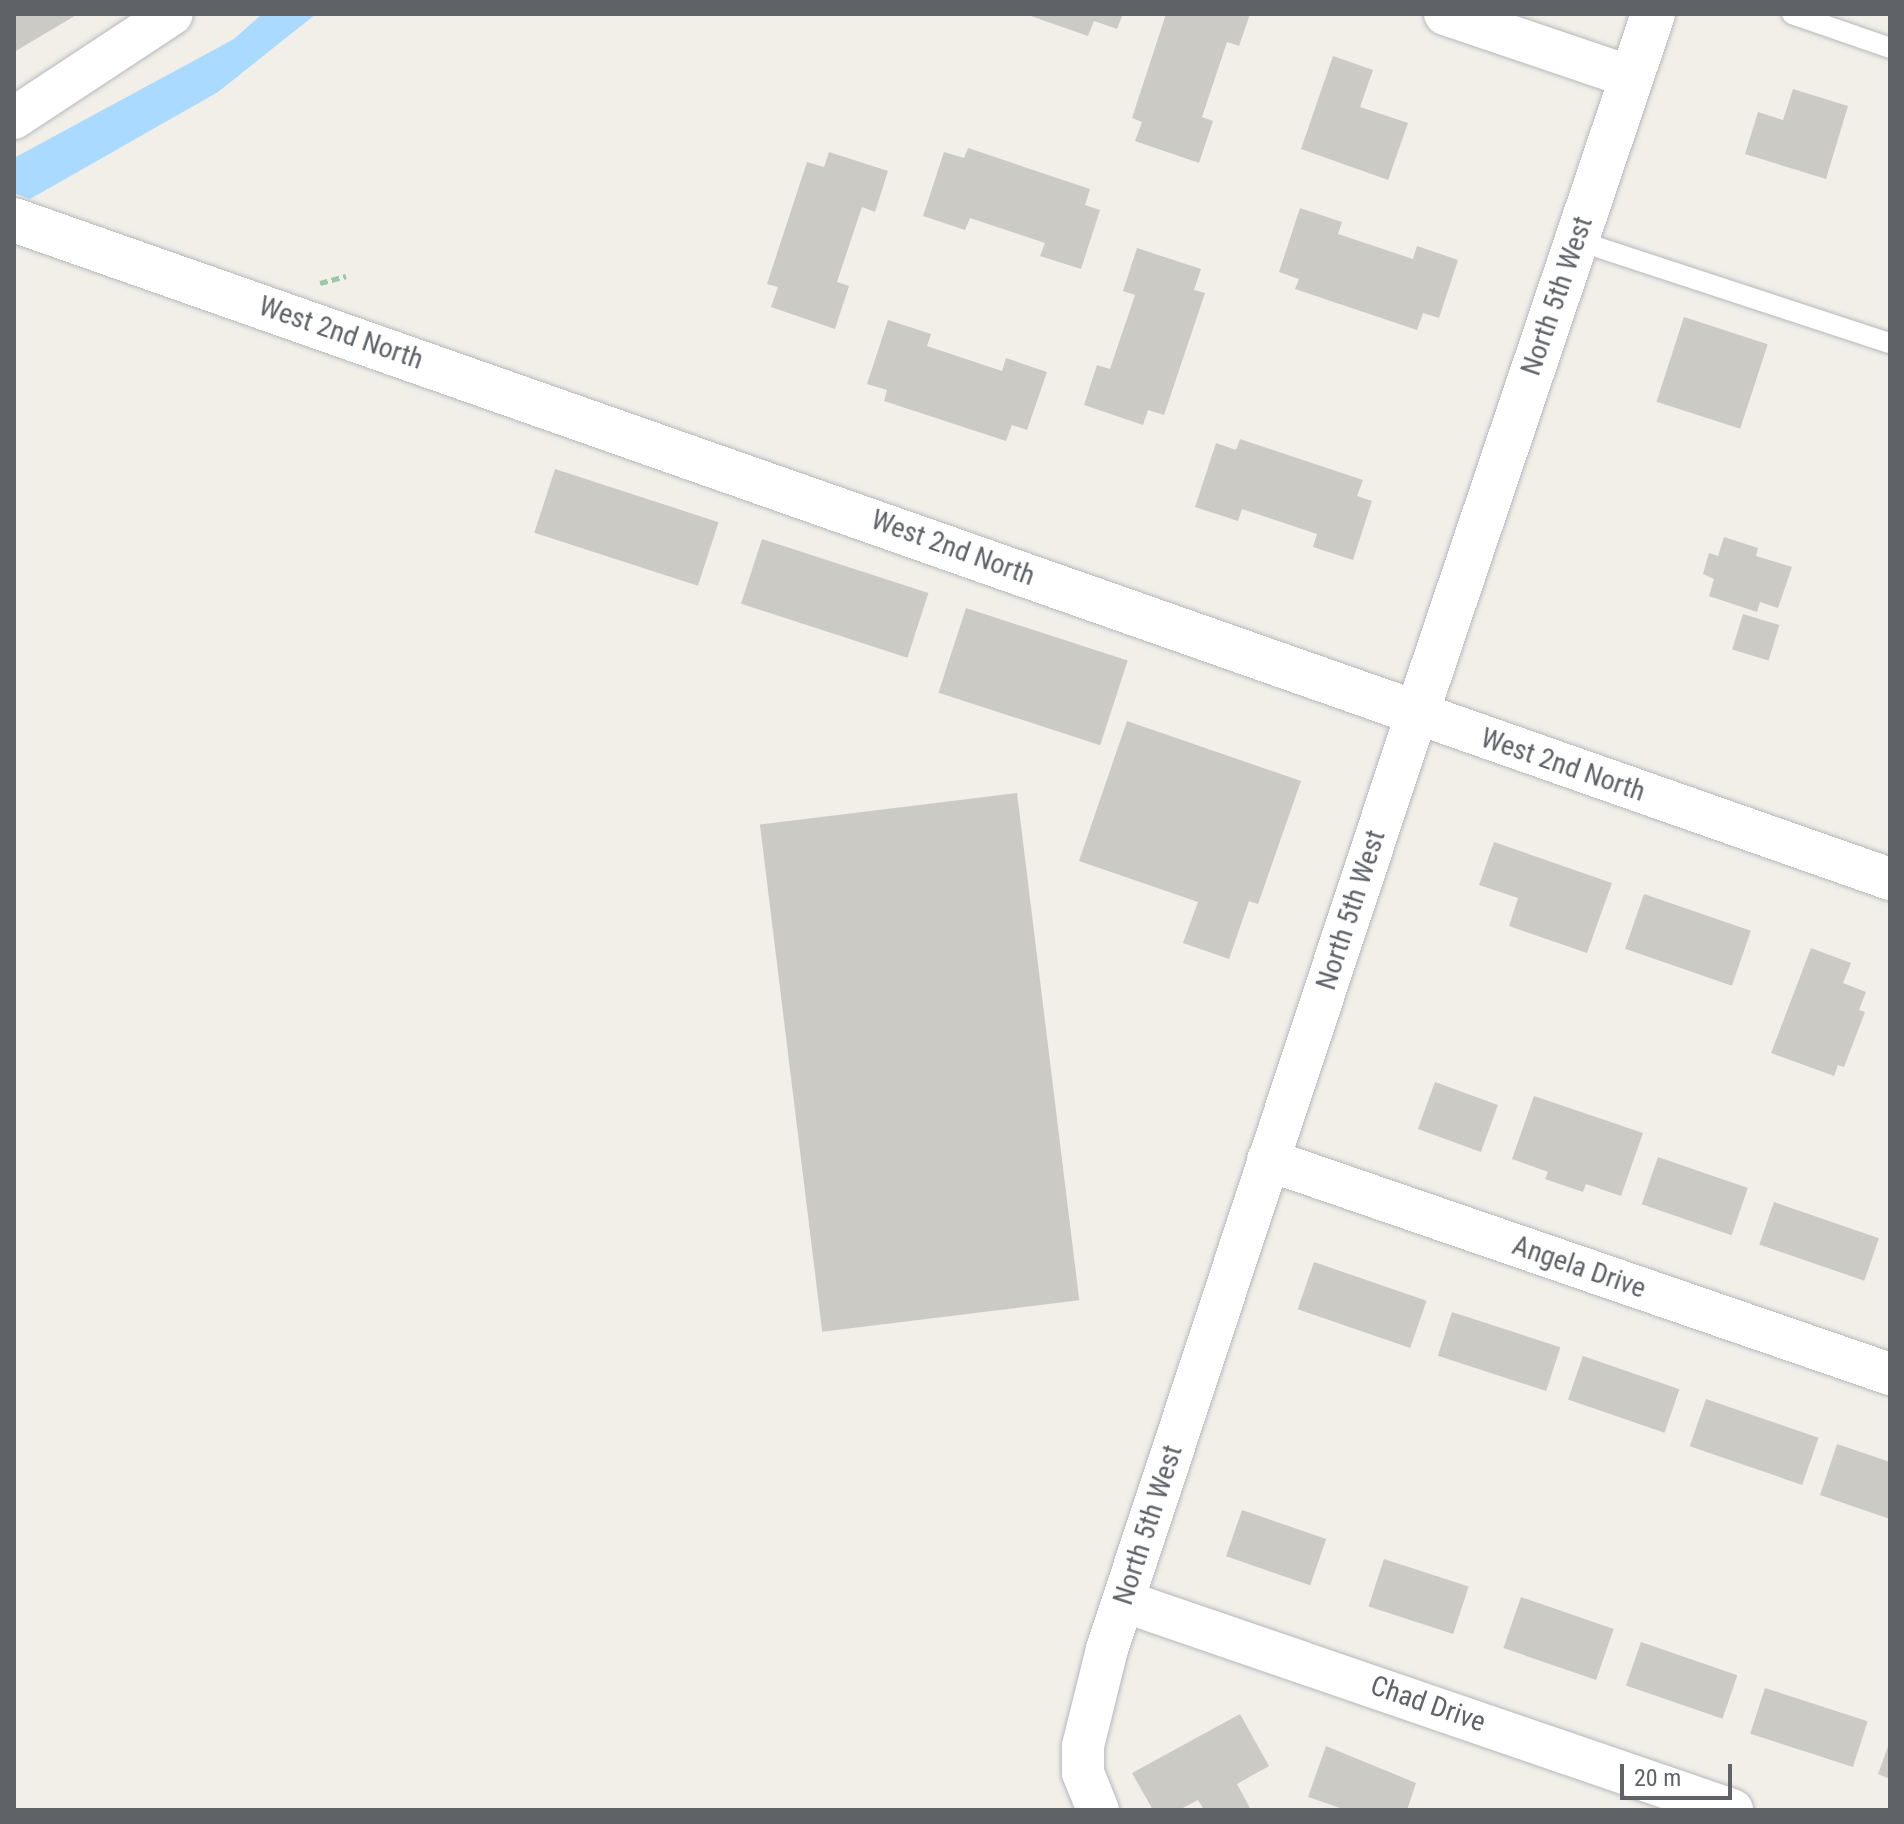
<!DOCTYPE html>
<html>
<head>
<meta charset="utf-8">
<style>
  body { margin:0 }
  #map { position:relative; width:1904px; height:1824px; overflow:hidden; background:#f1efe8; font-family:"Roboto Condensed",sans-serif }
  div>[style] { position:absolute }
  .water>* { inset:0; background:#aadaff }
  .building>* { inset:0; background:#cccac5; transform-origin:0 0 }
  .path>* { height:5px; margin-top:-2.5px; transform-origin:0; background:repeating-linear-gradient(90deg,#9cc7a9 0 8px,transparent 0 12px) }
  .roads { filter:drop-shadow(0 0 2px #b5b8bc) drop-shadow(0 0 2px #b5b8bc) }
  .service>* { height:20px; margin:-10px; padding:0 10px; transform-origin:10px; border-radius:10px; background:#fff }
  .minor>* { height:42px; margin:-21px; padding:0 21px; transform-origin:21px; border-radius:21px; background:#fff }
  .tertiary>* { height:44px; margin:-22px; padding:0 22px; transform-origin:22px; border-radius:22px; background:#fff }
  span { translate:-50% -50%; white-space:nowrap; text-align:center; line-height:1.15; -webkit-text-stroke:6px #fff; paint-order:stroke }
  .street-label { font-size:28px; color:#5f6368 }
  .frame { position:absolute; inset:0; border:16px solid #5f6368; pointer-events:none }
  .scale { position:absolute; left:1620px; top:1764px; width:112px; height:36px; box-sizing:border-box; border:4px solid #5f6368; border-top:0; padding-left:10px; font-size:24px; line-height:28px; white-space:nowrap; color:#5f6368; -webkit-text-stroke:6px #fff; paint-order:stroke }
</style>
</head>
<body>
<div id="map">
  <div class="water">
    <i style="clip-path:polygon(262px 14px,316px 14px,218px 92px,30px 199px,14px 193px,14px 158px,234px 39px)"></i>
  </div>
  <div class="building">
    <i style="clip-path:polygon(14px 14px,78px 14px,14px 52px)"></i>
    <i style="clip-path:polygon(1025px 14px,1123px 14px,1117px 29px,1094px 21px,1088px 36px)"></i>
    <i style="clip-path:polygon(1166px 14px,1250px 14px,1239px 46px,1227px 42px,1202px 117px,1213px 121px,1199px 163px,1135px 141px,1142px 122px,1132px 118px)"></i>
    <i style="clip-path:polygon(1333px 56px,1373px 70px,1360px 107px,1408px 123px,1388px 180px,1301px 149px)"></i>
    <i style="clip-path:polygon(1793px 89px,1848px 106px,1826px 179px,1745px 154px,1758px 112px,1783px 120px)"></i>
    <i style="clip-path:polygon(968px 148px,1090px 189px,1085px 205px,1100px 210px,1081px 269px,1040px 256px,1045px 243px,970px 218px,965px 230px,923px 216px,944px 152px,964px 158px)"></i>
    <i style="clip-path:polygon(829px 152px,888px 171px,875px 212px,862px 207px,837px 282px,849px 286px,835px 329px,771px 307px,778px 287px,767px 284px,807px 162px,824px 167px)"></i>
    <i style="clip-path:polygon(1300px 208px,1342px 222px,1338px 234px,1413px 259px,1417px 246px,1458px 260px,1439px 318px,1423px 313px,1417px 330px,1295px 289px,1299px 279px,1279px 272px)"></i>
    <i style="clip-path:polygon(1137px 248px,1201px 269px,1194px 290px,1205px 293px,1164px 415px,1148px 410px,1143px 425px,1084px 405px,1097px 365px,1110px 369px,1135px 295px,1123px 291px)"></i>
    <i style="left:1684px;top:317px;width:88px;height:89px;rotate:18deg"></i>
    <i style="clip-path:polygon(888px 320px,931px 334px,927px 346px,1002px 371px,1006px 358px,1047px 372px,1027px 430px,1012px 425px,1006px 441px,884px 401px,887px 390px,867px 384px)"></i>
    <i style="clip-path:polygon(1240px 439px,1363px 480px,1357px 496px,1372px 501px,1353px 560px,1313px 547px,1317px 534px,1242px 509px,1238px 521px,1195px 507px,1216px 443px,1236px 450px)"></i>
    <i style="left:555px;top:469px;width:172px;height:67px;rotate:18deg"></i>
    <i style="clip-path:polygon(1724px 537px,1758px 548px,1756px 556px,1792px 567px,1778px 608px,1760px 602px,1757px 612px,1709px 596px,1714px 579px,1703px 574px,1709px 553px,1718px 556px)"></i>
    <i style="left:762px;top:539px;width:175px;height:68px;rotate:18deg"></i>
    <i style="left:966px;top:608px;width:170px;height:89px;rotate:18deg"></i>
    <i style="left:1743px;top:614px;width:38px;height:37px;rotate:17deg"></i>
    <i style="clip-path:polygon(1127px 721px,1301px 781px,1258px 904px,1249px 901px,1229px 959px,1183px 943px,1198px 902px,1079px 861px)"></i>
    <i style="left:1017px;top:793px;width:511px;height:259px;rotate:83deg"></i>
    <i style="clip-path:polygon(1494px 842px,1612px 883px,1587px 953px,1509px 926px,1518px 898px,1479px 885px)"></i>
    <i style="left:1644px;top:894px;width:113px;height:58px;rotate:19deg"></i>
    <i style="clip-path:polygon(1811px 948px,1851px 963px,1843px 983px,1866px 992px,1859px 1010px,1865px 1012px,1844px 1067px,1838px 1065px,1834px 1076px,1771px 1053px)"></i>
    <i style="left:1435px;top:1082px;width:67px;height:50px;rotate:20deg"></i>
    <i style="clip-path:polygon(1534px 1096px,1643px 1133px,1621px 1196px,1586px 1184px,1583px 1192px,1545px 1179px,1548px 1172px,1512px 1159px)"></i>
    <i style="left:1658px;top:1157px;width:95px;height:50px;rotate:19deg"></i>
    <i style="left:1774px;top:1202px;width:111px;height:45px;rotate:19deg"></i>
    <i style="left:1314px;top:1262px;width:119px;height:50px;rotate:19deg"></i>
    <i style="left:1452px;top:1312px;width:114px;height:46px;rotate:18deg"></i>
    <i style="left:1583px;top:1356px;width:102px;height:46px;rotate:19deg"></i>
    <i style="left:1706px;top:1399px;width:119px;height:50px;rotate:19deg"></i>
    <i style="clip-path:polygon(1837px 1444px,1890px 1462px,1890px 1519px,1820px 1495px)"></i>
    <i style="left:1242px;top:1510px;width:89px;height:49px;rotate:19deg"></i>
    <i style="left:1384px;top:1559px;width:89px;height:50px;rotate:18deg"></i>
    <i style="left:1521px;top:1597px;width:98px;height:54px;rotate:19deg"></i>
    <i style="left:1641px;top:1642px;width:102px;height:46px;rotate:19deg"></i>
    <i style="left:1765px;top:1688px;width:108px;height:48px;rotate:18deg"></i>
    <i style="clip-path:polygon(1240px 1714px,1269px 1766px,1237px 1784px,1251px 1810px,1204px 1810px,1198px 1800px,1179px 1810px,1153px 1810px,1132px 1773px)"></i>
    <i style="clip-path:polygon(1890px 1741px,1890px 1779px,1878px 1774px)"></i>
    <i style="clip-path:polygon(1326px 1746px,1416px 1783px,1407px 1810px,1346px 1810px,1308px 1797px)"></i>
  </div>
  <div class="path">
    <i style="left:320px;top:283px;width:27px;rotate:-15deg"></i>
  </div>
  <div class="roads">
    <div class="service">
      <i style="left:1792px;top:14px;width:104px;rotate:19.1deg"></i>
      <i style="left:1576px;top:240px;width:330px;rotate:18.2deg"></i>
    </div>
    <div class="minor">
      <i style="left:1445px;top:14px;width:196px;rotate:18.7deg"></i>
      <i style="left:14px;top:118px;width:189px;rotate:-33.4deg"></i>
      <i style="left:1268px;top:1160px;width:658px;rotate:18.99deg"></i>
      <i style="left:1123px;top:1601px;width:644px;rotate:18.94deg"></i>
      <i style="left:1098px;top:1810px;width:40px;rotate:-112deg"></i>
      <i style="left:1083px;top:1773px;width:27px;rotate:-90deg"></i>
      <i style="left:1083px;top:1746px;width:100px;rotate:-76.1deg"></i>
      <i style="left:1107px;top:1649px;width:986px;rotate:-71.68deg"></i>
      <i style="left:1417px;top:713px;width:501px;rotate:19.34deg"></i>
    </div>
    <div class="tertiary">
      <i style="left:14px;top:220px;width:1487px;rotate:19.36deg"></i>
      <i style="left:1417px;top:713px;width:738px;rotate:-71.34deg"></i>
    </div>
  </div>
  <div class="street-label">
    <span style="left:1557px;top:296px;rotate:-71deg">North 5th West</span>
    <span style="left:341px;top:333px;rotate:19deg">West 2nd North</span>
    <span style="left:953px;top:548px;rotate:20deg">West 2nd North</span>
    <span style="left:1563px;top:765px;rotate:19deg">West 2nd North</span>
    <span style="left:1351px;top:910px;rotate:-72deg">North 5th West</span>
    <span style="left:1579px;top:1267px;rotate:19deg">Angela Drive</span>
    <span style="left:1148px;top:1525px;rotate:-72deg">North 5th West</span>
    <span style="left:1428px;top:1704px;rotate:19deg">Chad Drive</span>
  </div>
  <div class="frame"></div>
  <div class="scale">20 m</div>
</div>
</body>
</html>
